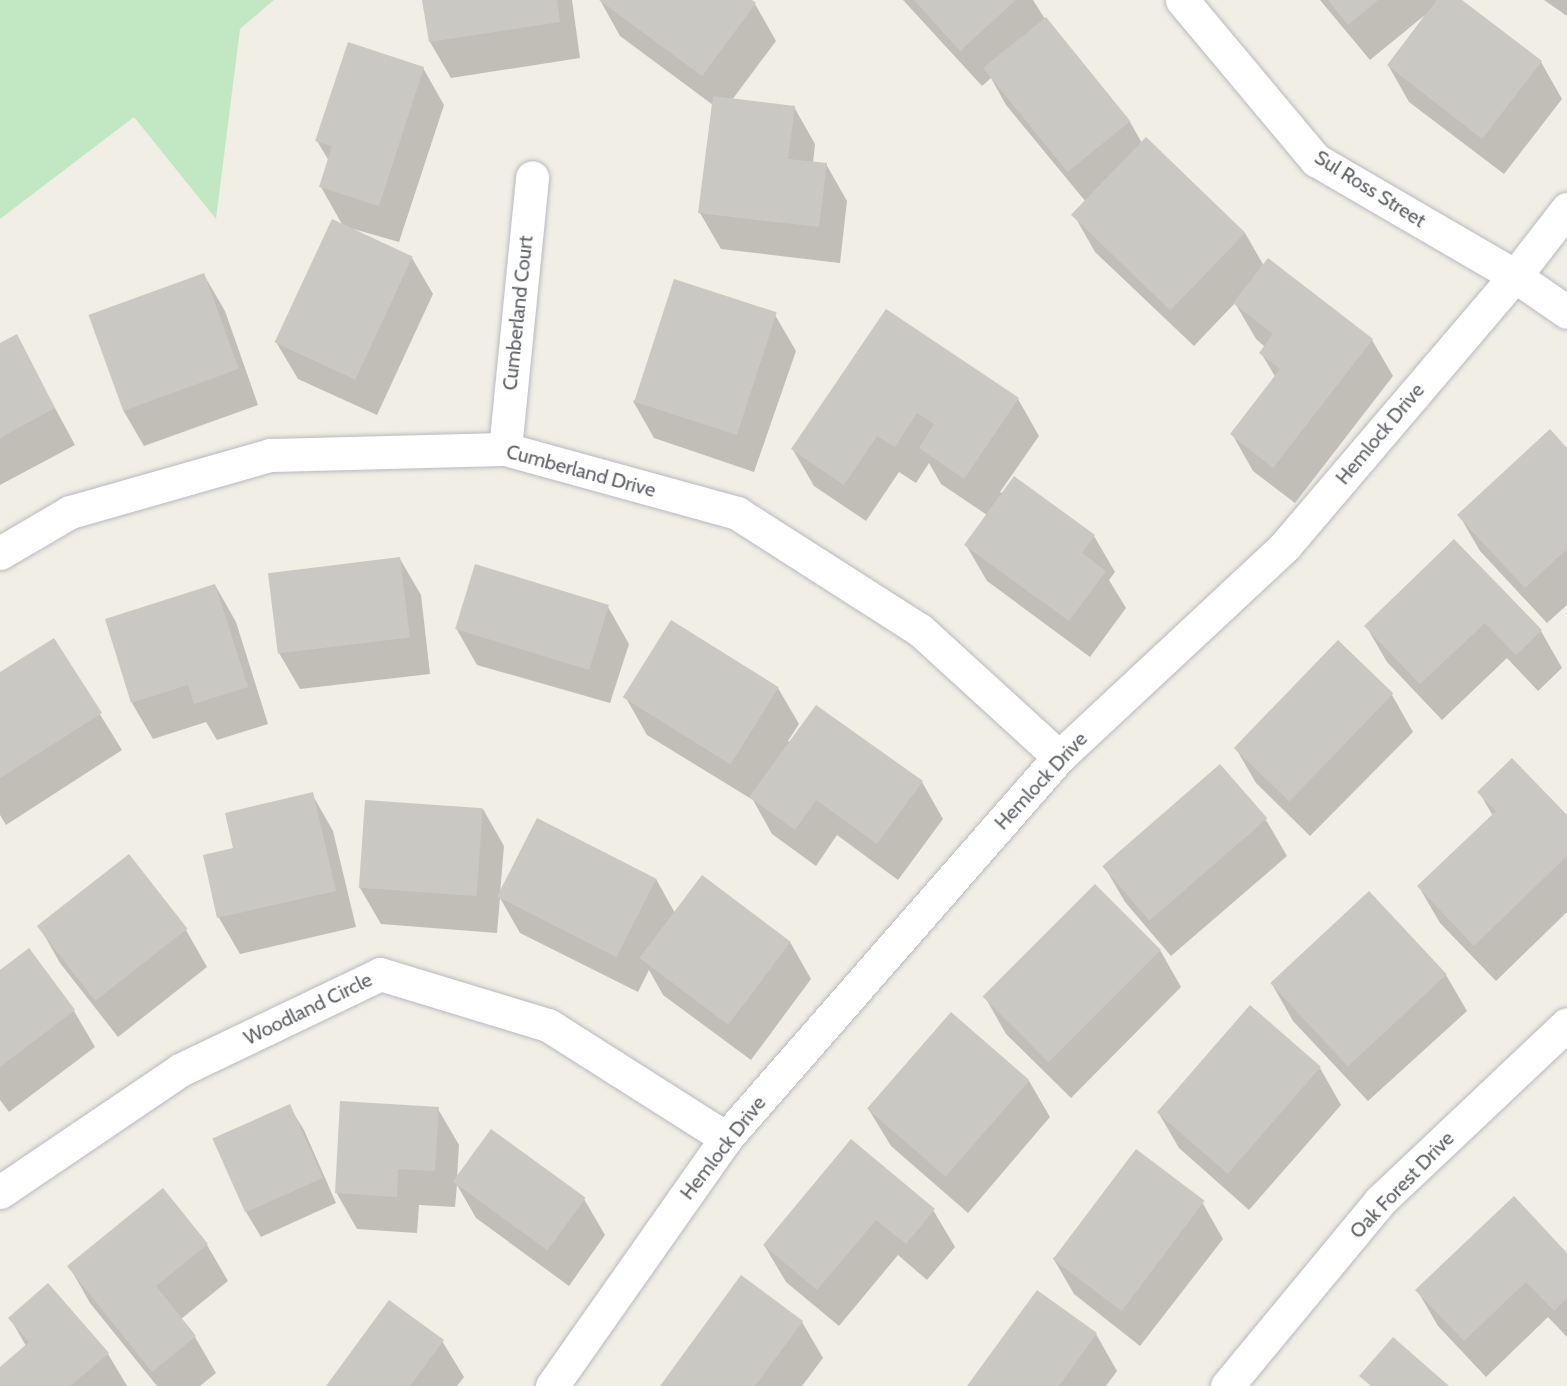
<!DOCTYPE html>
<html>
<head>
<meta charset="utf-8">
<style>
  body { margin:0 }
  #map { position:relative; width:1567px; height:1386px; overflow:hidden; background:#f0eee5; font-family:Cabin,sans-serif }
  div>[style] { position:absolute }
  .green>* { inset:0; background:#c1e8c3 }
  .shadow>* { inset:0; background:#0003 }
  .building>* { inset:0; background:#cac8c2; transform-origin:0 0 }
  .roads { filter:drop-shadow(0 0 2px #b7babf) drop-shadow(0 0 2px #b7babf) }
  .street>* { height:33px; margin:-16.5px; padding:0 16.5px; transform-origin:16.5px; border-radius:16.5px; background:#fff }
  span { translate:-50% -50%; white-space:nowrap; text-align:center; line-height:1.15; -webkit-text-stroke:4.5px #fff; paint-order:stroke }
  .street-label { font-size:20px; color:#5d6066 }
</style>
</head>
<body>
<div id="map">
  <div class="green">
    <i style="clip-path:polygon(0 0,274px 0,240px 29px,216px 219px,134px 117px,0 219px)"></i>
  </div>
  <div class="shadow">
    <i style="clip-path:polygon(423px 0,572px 0,580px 58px,451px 78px,430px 42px)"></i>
    <i style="clip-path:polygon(600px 0,750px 0,755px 4px,776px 41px,732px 100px,794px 107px,815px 144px,813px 163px,826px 164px,847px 201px,840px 263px,721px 249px,700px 213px,713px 105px,620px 36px)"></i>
    <i style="clip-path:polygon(903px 0,1033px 0,1045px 19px,1130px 122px,1142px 143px,1245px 233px,1264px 266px,1372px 340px,1393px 376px,1295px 503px,1253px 471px,1232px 434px,1276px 378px,1261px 353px,1265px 347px,1256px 339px,1235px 303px,1194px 346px,1095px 252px,1074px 215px,1086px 202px,1006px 105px,991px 78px,982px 86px)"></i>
    <i style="clip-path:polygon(1320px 0,1460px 0,1541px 62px,1562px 99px,1504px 174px,1409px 102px,1388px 65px,1425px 15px,1370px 60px)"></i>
    <i style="clip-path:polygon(1544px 0,1567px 0,1567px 16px)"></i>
    <i style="clip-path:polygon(423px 68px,444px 105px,399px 242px,343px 226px,321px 187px,329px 161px,317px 141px)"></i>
    <i style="clip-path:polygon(412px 258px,433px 294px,377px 415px,298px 379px,276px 342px)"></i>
    <i style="clip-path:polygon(204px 275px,225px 311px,258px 405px,144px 446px,123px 410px)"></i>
    <i style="clip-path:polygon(886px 311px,1018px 399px,1039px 436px,1000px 492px,1094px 536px,1115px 572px,1109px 580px,1126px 608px,1090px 657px,987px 581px,966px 545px,987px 515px,941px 484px,929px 463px,916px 483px,899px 472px,866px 521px,814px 486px,793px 450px)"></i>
    <i style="clip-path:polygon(775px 315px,796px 351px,754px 472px,654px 438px,633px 401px)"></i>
    <i style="clip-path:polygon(16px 336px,75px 445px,0 485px,0 345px)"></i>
    <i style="clip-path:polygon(1567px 450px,1567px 605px,1547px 623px,1480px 551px,1459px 515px)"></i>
    <i style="clip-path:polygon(1454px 541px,1541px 631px,1562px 668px,1538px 691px,1507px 658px,1442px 720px,1387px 662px,1366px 626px)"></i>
    <i style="clip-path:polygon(400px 559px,421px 595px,430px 674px,300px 689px,279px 653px)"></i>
    <i style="clip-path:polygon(215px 585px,236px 622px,268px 724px,217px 740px,206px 722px,153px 739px,132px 703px)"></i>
    <i style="clip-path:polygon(608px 607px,629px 644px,610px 703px,477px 665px,456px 628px)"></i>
    <i style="clip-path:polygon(54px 640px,122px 750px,6px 825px,0 815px,0 674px)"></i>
    <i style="clip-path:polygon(778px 688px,799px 724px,788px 741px,791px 743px,922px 782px,943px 819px,898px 880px,837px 835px,816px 866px,772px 834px,753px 800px,647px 735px,626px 698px)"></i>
    <i style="clip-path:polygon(1392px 695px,1413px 732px,1310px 836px,1256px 783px,1235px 747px)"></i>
    <i style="clip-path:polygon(1479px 792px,1567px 817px,1567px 912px,1496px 981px,1440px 923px,1419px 887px,1493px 816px)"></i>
    <i style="clip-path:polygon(312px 794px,333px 831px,356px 927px,240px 954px,219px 918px,235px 849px)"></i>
    <i style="clip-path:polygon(483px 809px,504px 846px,500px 894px,656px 879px,675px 913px,702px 877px,790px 942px,811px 979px,751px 1060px,663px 995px,649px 970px,638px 992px,520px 933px,500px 898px,497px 933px,381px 924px,360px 888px)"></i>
    <i style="clip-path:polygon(1266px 820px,1287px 856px,1171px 956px,1125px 902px,1104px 866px)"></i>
    <i style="clip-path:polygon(39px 926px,186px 930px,207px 967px,118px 1037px,60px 963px)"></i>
    <i style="clip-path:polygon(28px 950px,74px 1011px,95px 1047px,9px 1112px,0 1100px,0 972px)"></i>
    <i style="clip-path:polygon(1160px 950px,1181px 987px,1071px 1098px,1006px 1034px,985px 997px)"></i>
    <i style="clip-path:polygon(1446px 975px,1467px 1011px,1368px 1101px,1293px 1021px,1272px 984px)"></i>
    <i style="clip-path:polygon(1320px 1068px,1341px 1105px,1249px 1210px,1179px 1148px,1158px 1112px)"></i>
    <i style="clip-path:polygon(1029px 1081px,1050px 1117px,968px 1213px,891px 1146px,869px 1110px)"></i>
    <i style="clip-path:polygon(289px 1106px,304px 1130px,336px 1203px,261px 1237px,246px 1212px)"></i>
    <i style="clip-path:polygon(438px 1109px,459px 1145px,457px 1179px,584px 1199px,605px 1235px,569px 1286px,476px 1218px,457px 1185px,455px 1207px,419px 1205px,417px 1233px,357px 1229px,336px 1192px)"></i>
    <i style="clip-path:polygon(851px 1141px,933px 1210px,955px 1247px,927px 1280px,898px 1255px,839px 1326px,786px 1282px,764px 1245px)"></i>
    <i style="clip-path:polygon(1202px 1202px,1223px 1239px,1140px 1346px,1074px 1294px,1053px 1258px)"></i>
    <i style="clip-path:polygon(207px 1245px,228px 1281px,181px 1319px,195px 1337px,216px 1373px,200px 1386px,157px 1386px,90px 1303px,69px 1266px)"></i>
    <i style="clip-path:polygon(1567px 1255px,1567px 1337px,1548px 1317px,1486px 1377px,1438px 1326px,1417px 1290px)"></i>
    <i style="clip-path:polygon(10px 1318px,108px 1354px,127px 1386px,0 1386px,0 1369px,26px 1346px)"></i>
    <i style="clip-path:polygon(802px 1322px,823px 1358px,802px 1386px,662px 1386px)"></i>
    <i style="clip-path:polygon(1096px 1334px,1117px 1371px,1106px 1386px,969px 1386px)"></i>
    <i style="clip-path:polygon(442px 1341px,464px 1377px,457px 1386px,328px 1386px)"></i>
  </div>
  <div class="building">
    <i style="clip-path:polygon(422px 0,557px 0,560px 22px,429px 42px)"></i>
    <i style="clip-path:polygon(599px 0,752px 0,756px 3px,702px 76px)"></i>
    <i style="clip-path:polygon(914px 0,1016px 0,960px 51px)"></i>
    <i style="clip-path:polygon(1328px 0,1378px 0,1348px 25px)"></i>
    <i style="clip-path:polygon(1437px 0,1462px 0,1542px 61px,1482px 139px,1387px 65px)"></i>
    <i style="left:1046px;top:17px;width:134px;height:81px;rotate:51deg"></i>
    <i style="clip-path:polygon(348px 42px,424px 67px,379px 206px,319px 187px,332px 146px,315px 141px)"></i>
    <i style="clip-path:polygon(713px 96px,795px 106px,788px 159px,827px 163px,819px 227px,698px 213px)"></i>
    <i style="left:1146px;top:137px;width:138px;height:108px;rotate:44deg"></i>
    <i style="left:332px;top:219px;width:89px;height:136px;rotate:25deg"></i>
    <i style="clip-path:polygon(1268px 258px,1373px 339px,1273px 468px,1230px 434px,1280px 369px,1259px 353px,1273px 334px,1233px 303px)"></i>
    <i style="left:204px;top:273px;width:102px;height:123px;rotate:70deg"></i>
    <i style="left:674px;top:279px;width:108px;height:129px;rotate:18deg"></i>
    <i style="clip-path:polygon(886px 309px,1019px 398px,964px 479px,919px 448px,934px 424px,917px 413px,895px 447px,877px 436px,844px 485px,791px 449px)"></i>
    <i style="clip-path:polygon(17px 334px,55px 408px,0 438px,0 343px)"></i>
    <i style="clip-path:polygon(1550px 429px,1567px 448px,1567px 549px,1525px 588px,1457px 515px)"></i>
    <i style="clip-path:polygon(1014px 476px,1095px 535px,1082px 553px,1106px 571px,1069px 621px,964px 545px)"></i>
    <i style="clip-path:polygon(1454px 539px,1542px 630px,1516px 655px,1485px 623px,1420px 684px,1364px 626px)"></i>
    <i style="left:400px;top:557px;width:81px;height:133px;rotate:83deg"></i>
    <i style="left:475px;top:564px;width:140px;height:68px;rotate:17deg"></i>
    <i style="clip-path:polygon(215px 584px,248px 687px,194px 704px,188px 685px,131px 703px,105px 619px)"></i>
    <i style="left:671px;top:620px;width:127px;height:91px;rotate:32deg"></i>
    <i style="clip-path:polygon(54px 638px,102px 713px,0 778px,0 672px)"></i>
    <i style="left:1338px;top:640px;width:77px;height:150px;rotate:44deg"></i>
    <i style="clip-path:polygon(816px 705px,923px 781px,877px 844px,816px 800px,795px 830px,749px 797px)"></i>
    <i style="clip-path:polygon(1512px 758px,1567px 815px,1567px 856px,1474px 946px,1417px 886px,1496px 811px,1477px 792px)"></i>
    <i style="left:1220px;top:764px;width:72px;height:156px;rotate:49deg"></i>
    <i style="clip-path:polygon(313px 792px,336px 891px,217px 918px,203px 855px,233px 848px,225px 813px)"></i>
    <i style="left:365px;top:800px;width:118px;height:88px;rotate:4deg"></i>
    <i style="left:537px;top:818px;width:134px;height:88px;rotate:27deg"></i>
    <i style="left:129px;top:854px;width:95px;height:117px;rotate:52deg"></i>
    <i style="left:702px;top:875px;width:111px;height:104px;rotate:37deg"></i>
    <i style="left:1095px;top:884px;width:93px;height:159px;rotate:45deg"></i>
    <i style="left:1369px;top:891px;width:114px;height:135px;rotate:47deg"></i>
    <i style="clip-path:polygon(29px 948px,75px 1010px,0 1067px,0 970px)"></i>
    <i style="left:1250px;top:1005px;width:94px;height:142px;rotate:41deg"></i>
    <i style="left:951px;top:1012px;width:104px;height:128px;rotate:41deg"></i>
    <i style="clip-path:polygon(340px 1101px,439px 1107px,435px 1171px,398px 1169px,397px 1197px,335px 1193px)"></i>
    <i style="left:290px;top:1104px;width:81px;height:85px;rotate:66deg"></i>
    <i style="left:491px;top:1129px;width:117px;height:65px;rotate:36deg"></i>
    <i style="clip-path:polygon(851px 1139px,935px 1209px,906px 1244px,876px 1220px,817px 1290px,763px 1245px)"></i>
    <i style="left:1136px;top:1149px;width:86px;height:138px;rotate:37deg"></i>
    <i style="clip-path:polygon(163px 1188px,208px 1244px,156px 1286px,196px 1336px,152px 1372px,67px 1266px)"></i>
    <i style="clip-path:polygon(1514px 1196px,1567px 1253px,1567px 1298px,1554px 1311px,1526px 1282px,1464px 1341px,1415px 1290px)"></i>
    <i style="clip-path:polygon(741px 1275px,803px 1321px,755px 1386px,660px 1386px)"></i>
    <i style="clip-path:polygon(48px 1283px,109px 1353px,70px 1386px,0 1386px,0 1367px,29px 1342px,8px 1318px)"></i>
    <i style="clip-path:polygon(1037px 1290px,1097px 1333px,1059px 1386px,967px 1386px)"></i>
    <i style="clip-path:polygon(389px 1300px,444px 1340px,410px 1386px,326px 1386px)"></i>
    <i style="clip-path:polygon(1393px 1337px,1449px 1386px,1371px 1386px,1359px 1376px)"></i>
  </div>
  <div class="roads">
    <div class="street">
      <i style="left:1182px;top:0;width:209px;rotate:50.1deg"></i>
      <i style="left:1316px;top:160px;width:230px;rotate:30.2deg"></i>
      <i style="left:1515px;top:276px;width:63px;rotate:34.7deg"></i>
      <i style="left:505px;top:449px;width:273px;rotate:-84.3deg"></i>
      <i style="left:0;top:553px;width:81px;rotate:-30.4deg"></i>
      <i style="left:70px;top:512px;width:208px;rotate:-15.9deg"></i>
      <i style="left:270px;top:455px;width:235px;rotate:-1.5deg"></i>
      <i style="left:505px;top:449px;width:241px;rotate:15.4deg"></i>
      <i style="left:737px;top:513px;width:217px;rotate:32.6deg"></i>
      <i style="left:920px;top:630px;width:188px;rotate:42.4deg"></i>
      <i style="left:0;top:1192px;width:217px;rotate:-34.1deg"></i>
      <i style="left:180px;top:1070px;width:222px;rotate:-25.6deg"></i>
      <i style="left:380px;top:974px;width:176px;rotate:16.9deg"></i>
      <i style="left:548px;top:1025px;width:211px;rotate:32.4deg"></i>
      <i style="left:552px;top:1386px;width:303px;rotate:-54.9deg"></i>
      <i style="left:726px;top:1138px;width:506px;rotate:-48.85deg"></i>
      <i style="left:1059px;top:757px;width:309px;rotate:-43deg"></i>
      <i style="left:1285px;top:546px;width:355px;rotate:-49.6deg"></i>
      <i style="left:1515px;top:276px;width:85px;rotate:-52.2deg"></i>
      <i style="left:1227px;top:1386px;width:240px;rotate:-50.4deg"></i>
      <i style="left:1380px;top:1201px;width:257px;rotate:-43.4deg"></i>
    </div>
  </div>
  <div class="street-label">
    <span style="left:1370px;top:189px;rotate:32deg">Sul Ross Street</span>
    <span style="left:518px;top:313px;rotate:-84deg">Cumberland Court</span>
    <span style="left:1380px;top:434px;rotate:-50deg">Hemlock Drive</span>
    <span style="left:581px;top:471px;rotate:15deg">Cumberland Drive</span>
    <span style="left:1041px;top:781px;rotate:-47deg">Hemlock Drive</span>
    <span style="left:308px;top:1009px;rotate:-26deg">Woodland Circle</span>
    <span style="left:723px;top:1148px;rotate:-52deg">Hemlock Drive</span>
    <span style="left:1402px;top:1185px;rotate:-46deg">Oak Forest Drive</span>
  </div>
</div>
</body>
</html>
